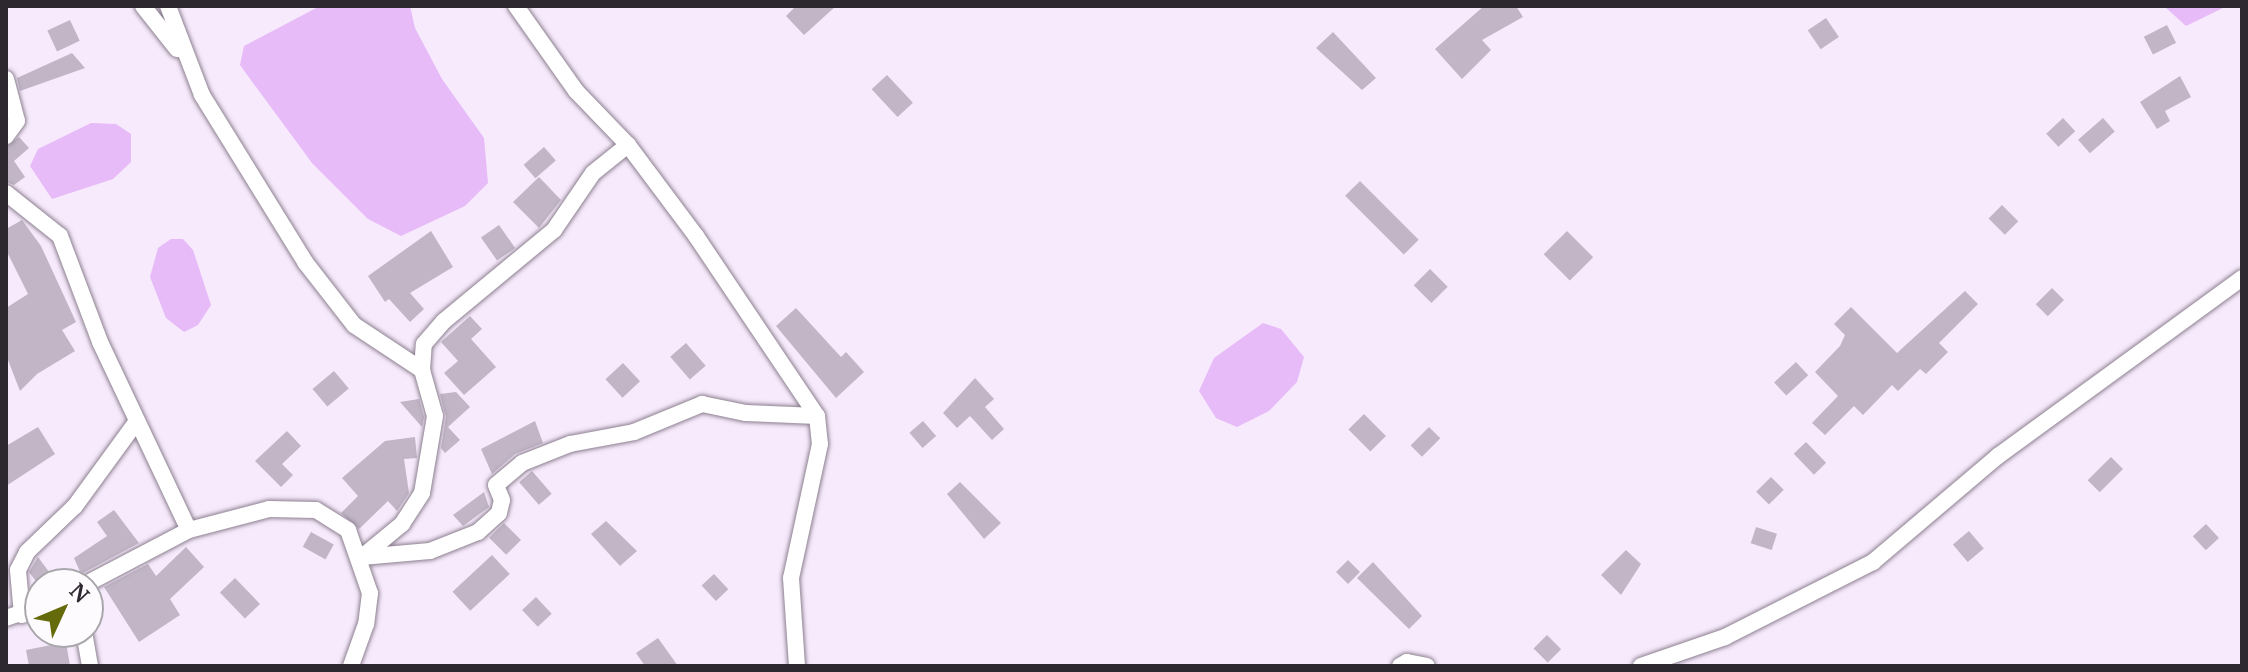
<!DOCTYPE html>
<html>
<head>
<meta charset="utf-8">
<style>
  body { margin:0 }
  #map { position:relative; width:2248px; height:672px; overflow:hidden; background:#f7eafc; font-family:"PT Serif",serif }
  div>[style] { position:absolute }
  .water>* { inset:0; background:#e7baf8 }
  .building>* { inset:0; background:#c1b5c6; transform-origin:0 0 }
  .roads { filter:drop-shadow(0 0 2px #8c8090) drop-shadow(0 0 2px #8c8090) }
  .minor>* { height:16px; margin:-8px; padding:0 8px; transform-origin:8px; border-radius:8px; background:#fff }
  span { translate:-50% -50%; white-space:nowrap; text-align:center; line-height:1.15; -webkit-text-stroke:7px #fefbff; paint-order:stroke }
  .frame { position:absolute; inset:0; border:8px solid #2d282f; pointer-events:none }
  .north { position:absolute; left:24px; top:568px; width:80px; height:80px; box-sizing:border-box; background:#fefbff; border:2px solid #aaa7ac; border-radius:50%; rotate:46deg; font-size:22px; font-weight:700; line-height:32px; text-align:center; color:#2d282f }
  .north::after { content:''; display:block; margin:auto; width:28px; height:36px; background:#656a0b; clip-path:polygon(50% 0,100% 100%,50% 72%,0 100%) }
</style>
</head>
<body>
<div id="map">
  <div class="water">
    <i style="clip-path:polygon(320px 6px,410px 6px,415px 28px,442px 79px,484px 138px,488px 183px,465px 206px,401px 236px,368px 219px,312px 163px,253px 83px,240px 65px,244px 46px)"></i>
    <i style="clip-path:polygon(2164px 6px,2227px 6px,2186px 26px)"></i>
    <i style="clip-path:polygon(91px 123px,116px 124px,131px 134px,131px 162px,113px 179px,52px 199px,30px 166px,38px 149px)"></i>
    <i style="clip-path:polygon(171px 239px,183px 239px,193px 250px,211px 305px,198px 325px,184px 332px,166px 318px,150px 277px,158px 248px)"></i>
    <i style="clip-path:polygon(1263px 323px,1281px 329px,1304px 357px,1297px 382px,1269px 411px,1237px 427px,1216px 418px,1199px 391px,1214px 358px)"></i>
  </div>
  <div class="building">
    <i style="clip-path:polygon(796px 6px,836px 6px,804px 35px,786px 16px)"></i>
    <i style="clip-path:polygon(1484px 6px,1516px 6px,1523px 17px,1482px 40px,1491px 50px,1462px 79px,1435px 49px)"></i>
    <i style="left:1826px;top:18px;width:23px;height:22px;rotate:56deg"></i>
    <i style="left:70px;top:20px;width:23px;height:25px;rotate:65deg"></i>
    <i style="left:2167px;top:25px;width:20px;height:26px;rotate:63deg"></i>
    <i style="clip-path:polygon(1333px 32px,1376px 78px,1362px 90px,1316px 48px)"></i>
    <i style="clip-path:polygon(72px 53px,85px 68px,20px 91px,17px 78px)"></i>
    <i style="left:887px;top:75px;width:38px;height:21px;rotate:47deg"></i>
    <i style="clip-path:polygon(2180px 76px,2191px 97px,2165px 111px,2170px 121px,2157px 129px,2140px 102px)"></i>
    <i style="left:2063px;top:118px;width:18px;height:23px;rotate:47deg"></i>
    <i style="left:2103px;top:118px;width:18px;height:33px;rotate:49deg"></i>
    <i style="clip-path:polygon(19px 137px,29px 148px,14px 161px,25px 177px,14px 185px,6px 182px,6px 147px)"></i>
    <i style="left:544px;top:147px;width:18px;height:27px;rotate:49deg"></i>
    <i style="clip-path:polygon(539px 177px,561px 200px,539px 228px,513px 202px)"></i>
    <i style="left:1360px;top:181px;width:83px;height:21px;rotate:45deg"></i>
    <i style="left:2002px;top:205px;width:23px;height:19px;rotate:45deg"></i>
    <i style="clip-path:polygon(22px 220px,41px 246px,76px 322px,62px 330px,75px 351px,37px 374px,20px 391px,6px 355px,6px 308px,28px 294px,6px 250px,6px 229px)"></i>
    <i style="left:499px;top:225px;width:28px;height:22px;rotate:55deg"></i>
    <i style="clip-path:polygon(431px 231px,453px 267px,410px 293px,424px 309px,410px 322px,389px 299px,385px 302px,368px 276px)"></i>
    <i style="left:1567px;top:231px;width:37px;height:33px;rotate:45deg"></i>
    <i style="left:1430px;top:269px;width:25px;height:23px;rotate:45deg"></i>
    <i style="left:2052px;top:288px;width:17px;height:23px;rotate:45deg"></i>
    <i style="clip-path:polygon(1965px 291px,1978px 304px,1939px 343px,1948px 352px,1926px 374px,1920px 369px,1898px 391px,1892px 385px,1863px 415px,1854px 406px,1825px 435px,1812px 423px,1838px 396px,1815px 372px,1840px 346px,1845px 335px,1834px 324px,1851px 307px,1897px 353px)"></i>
    <i style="clip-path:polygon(796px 308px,841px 357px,846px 352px,864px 372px,836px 398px,776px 326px)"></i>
    <i style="clip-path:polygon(470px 316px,482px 329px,471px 339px,496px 367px,464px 395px,444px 373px,458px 361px,441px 342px)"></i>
    <i style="left:686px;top:343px;width:30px;height:21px;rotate:49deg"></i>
    <i style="left:1796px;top:362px;width:18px;height:30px;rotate:47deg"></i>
    <i style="left:623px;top:363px;width:25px;height:24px;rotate:47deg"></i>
    <i style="left:334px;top:371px;width:23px;height:28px;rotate:50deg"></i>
    <i style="clip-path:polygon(975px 378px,994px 399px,985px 407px,1004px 429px,992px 440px,970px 416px,957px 428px,943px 413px)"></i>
    <i style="clip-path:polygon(456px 392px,470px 407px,448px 427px,460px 440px,445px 453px,441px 448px,446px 417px,440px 394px)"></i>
    <i style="clip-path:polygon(419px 399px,424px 417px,422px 427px,400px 402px)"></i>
    <i style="left:1364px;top:414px;width:31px;height:22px;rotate:45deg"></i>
    <i style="clip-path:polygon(535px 421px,543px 443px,515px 454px,492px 474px,481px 449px)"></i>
    <i style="left:923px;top:421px;width:20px;height:18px;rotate:49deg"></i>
    <i style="clip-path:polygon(38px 427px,55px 454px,6px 486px,6px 446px)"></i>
    <i style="left:1429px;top:427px;width:16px;height:26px;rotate:45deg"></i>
    <i style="clip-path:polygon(287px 431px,301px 446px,282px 464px,293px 475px,281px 487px,255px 461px)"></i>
    <i style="clip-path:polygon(415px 437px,417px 458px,404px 459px,409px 493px,397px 511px,388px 501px,359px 529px,341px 513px,358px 496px,342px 478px,385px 441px)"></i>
    <i style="left:1806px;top:442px;width:29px;height:17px;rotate:46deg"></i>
    <i style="left:2111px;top:457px;width:17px;height:33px;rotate:45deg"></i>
    <i style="left:532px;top:471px;width:30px;height:17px;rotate:49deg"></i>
    <i style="left:1771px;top:477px;width:18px;height:21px;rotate:45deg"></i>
    <i style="clip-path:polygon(960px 482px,1001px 523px,984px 539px,947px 494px)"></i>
    <i style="clip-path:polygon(484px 492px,489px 507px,463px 526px,453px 515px)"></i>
    <i style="clip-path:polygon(114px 510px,139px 543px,81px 574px,74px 558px,107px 536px,97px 522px)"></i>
    <i style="clip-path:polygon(606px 521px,637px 551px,620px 566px,591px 534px)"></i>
    <i style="left:504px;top:523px;width:24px;height:21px;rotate:45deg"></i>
    <i style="left:2206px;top:524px;width:19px;height:18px;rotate:47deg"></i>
    <i style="left:1756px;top:527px;width:22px;height:17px;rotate:18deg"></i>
    <i style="left:1969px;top:531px;width:23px;height:21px;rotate:50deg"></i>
    <i style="left:311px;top:532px;width:26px;height:17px;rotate:29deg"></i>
    <i style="clip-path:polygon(186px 547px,204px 567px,170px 599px,180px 615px,139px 642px,104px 587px,148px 564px,156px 576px)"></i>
    <i style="clip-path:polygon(1626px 550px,1641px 564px,1621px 595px,1601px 575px)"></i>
    <i style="left:492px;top:555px;width:26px;height:54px;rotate:47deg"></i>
    <i style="clip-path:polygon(38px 557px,58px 584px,38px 584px,29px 572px)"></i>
    <i style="left:1348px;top:560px;width:17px;height:17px;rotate:45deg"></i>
    <i style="clip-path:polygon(1373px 562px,1422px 616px,1409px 629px,1357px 578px)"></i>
    <i style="left:714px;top:574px;width:21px;height:17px;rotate:47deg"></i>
    <i style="left:235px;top:578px;width:36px;height:21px;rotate:46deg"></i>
    <i style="left:536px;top:597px;width:23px;height:19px;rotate:47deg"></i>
    <i style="left:1547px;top:635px;width:20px;height:19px;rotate:45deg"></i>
    <i style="clip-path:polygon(658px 638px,678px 666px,645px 666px,636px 653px)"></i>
    <i style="clip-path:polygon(66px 642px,70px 666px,29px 666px,26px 650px)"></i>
  </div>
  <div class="roads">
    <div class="minor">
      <i style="left:143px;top:6px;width:55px;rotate:51.7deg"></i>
      <i style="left:168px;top:6px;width:95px;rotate:69.1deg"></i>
      <i style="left:202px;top:95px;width:196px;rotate:58.3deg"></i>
      <i style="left:305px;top:262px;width:80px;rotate:52.1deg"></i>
      <i style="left:354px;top:325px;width:82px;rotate:33.5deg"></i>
      <i style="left:516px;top:6px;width:104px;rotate:54.8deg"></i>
      <i style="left:576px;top:91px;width:75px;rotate:46.1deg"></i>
      <i style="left:628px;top:145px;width:114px;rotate:53.2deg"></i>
      <i style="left:696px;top:236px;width:217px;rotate:56.1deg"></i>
      <i style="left:817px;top:416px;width:28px;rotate:84deg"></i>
      <i style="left:820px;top:444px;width:137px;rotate:102.2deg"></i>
      <i style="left:791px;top:578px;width:88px;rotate:86.1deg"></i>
      <i style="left:6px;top:79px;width:43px;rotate:75.3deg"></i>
      <i style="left:17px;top:121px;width:19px;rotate:126deg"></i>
      <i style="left:6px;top:193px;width:69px;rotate:38.5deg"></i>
      <i style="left:60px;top:236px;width:113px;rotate:69.3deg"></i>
      <i style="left:100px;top:342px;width:208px;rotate:64.7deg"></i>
      <i style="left:189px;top:530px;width:116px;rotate:152.3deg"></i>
      <i style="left:189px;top:530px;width:83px;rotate:-14.7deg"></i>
      <i style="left:269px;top:509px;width:47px;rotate:1.2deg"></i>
      <i style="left:316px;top:510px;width:38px;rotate:32deg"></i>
      <i style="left:348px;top:530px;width:67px;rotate:70.8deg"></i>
      <i style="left:370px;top:593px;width:31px;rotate:97deg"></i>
      <i style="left:366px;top:624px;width:45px;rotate:109.7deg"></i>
      <i style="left:362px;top:557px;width:52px;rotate:-39.5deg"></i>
      <i style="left:402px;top:524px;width:37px;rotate:-57deg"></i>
      <i style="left:422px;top:493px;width:78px;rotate:-80.4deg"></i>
      <i style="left:435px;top:416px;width:48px;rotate:-105.8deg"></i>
      <i style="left:422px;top:370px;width:26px;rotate:-86deg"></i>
      <i style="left:424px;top:344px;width:30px;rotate:-49deg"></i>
      <i style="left:444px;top:321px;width:143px;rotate:-39.6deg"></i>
      <i style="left:554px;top:230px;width:69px;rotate:-55.6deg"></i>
      <i style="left:593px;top:173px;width:45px;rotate:-38.7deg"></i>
      <i style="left:362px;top:557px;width:68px;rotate:-5deg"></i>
      <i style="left:430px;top:551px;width:52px;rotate:-21.6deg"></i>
      <i style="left:478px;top:532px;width:28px;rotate:-42deg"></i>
      <i style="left:499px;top:513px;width:13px;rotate:-77deg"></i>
      <i style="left:502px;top:500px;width:16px;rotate:-112deg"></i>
      <i style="left:496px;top:485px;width:34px;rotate:-40deg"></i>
      <i style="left:522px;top:463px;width:52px;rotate:-21.6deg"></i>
      <i style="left:570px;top:444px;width:65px;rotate:-10.6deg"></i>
      <i style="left:634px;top:432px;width:74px;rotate:-22.4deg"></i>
      <i style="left:702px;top:404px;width:45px;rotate:11.6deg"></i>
      <i style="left:746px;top:413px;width:71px;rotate:2.4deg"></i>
      <i style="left:22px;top:615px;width:45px;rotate:-95.1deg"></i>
      <i style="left:18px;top:570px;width:20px;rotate:-63deg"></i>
      <i style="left:27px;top:552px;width:66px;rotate:-43.8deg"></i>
      <i style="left:75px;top:506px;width:105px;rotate:-53.9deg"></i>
      <i style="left:6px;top:618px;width:36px;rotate:-19deg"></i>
      <i style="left:84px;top:632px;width:35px;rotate:80deg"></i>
      <i style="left:1400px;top:666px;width:8px;rotate:-30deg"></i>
      <i style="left:1407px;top:662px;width:20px;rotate:11deg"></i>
      <i style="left:1641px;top:666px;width:89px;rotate:-19deg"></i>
      <i style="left:1725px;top:637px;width:166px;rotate:-26.9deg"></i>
      <i style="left:1873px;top:562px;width:164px;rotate:-40.3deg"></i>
      <i style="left:1998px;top:456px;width:302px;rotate:-36.1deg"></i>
    </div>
  </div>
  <div class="frame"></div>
  <div class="north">N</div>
</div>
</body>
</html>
